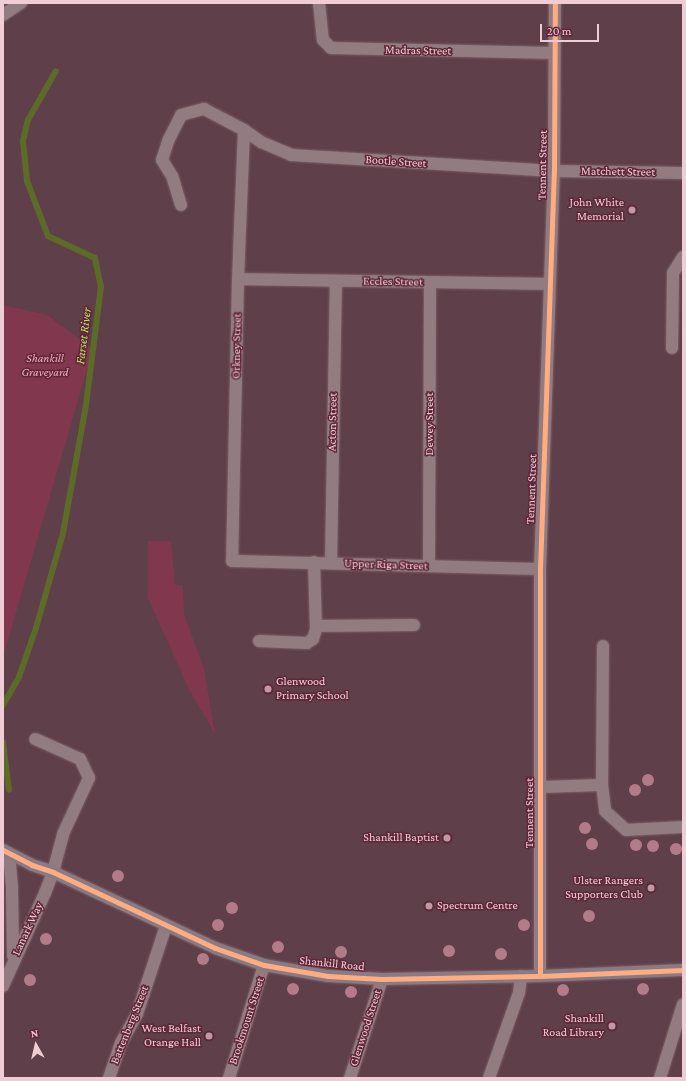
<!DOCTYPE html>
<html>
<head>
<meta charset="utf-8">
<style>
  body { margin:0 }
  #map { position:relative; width:686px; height:1081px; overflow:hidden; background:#5f3f49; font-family:"Crimson Pro",serif }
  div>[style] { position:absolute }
  .green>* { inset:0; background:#81384f }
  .stream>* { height:6px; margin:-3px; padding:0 3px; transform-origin:3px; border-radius:3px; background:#5c6c28 }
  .roads { filter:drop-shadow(0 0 1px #7a5e66) drop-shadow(0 0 1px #7a5e66) }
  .minor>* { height:12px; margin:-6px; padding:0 6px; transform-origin:6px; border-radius:6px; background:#937b82 }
  .major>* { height:12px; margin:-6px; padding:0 6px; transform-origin:6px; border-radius:6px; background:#897b85 }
  .cycleway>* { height:5px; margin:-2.5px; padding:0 2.5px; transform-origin:2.5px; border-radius:2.5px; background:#ffac80 }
  .trees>* { width:12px; height:12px; margin:-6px; border-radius:50%; background:#b37a89 }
  .dots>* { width:11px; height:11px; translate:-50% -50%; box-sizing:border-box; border:2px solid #5f2739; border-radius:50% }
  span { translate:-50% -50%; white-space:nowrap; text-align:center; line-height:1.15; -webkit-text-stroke:3px #5f2739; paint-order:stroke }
  .street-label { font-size:12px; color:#f0ccd4 }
  .poi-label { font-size:12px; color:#f0ccd4 }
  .right { translate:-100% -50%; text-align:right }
  .left { translate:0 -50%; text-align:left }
  .park-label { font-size:12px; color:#f8aabe; font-style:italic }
  .water-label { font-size:13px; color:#bddf60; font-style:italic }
  .frame { position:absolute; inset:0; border:4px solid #f0ccd4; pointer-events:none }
  .north { position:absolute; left:16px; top:1025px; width:40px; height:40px; -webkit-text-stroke:3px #5f2739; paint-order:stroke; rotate:352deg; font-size:11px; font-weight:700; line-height:16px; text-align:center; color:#f0ccd4 }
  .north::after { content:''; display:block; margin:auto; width:14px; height:18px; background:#f0ccd4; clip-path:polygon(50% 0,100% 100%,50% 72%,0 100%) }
  .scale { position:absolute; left:540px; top:24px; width:59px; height:18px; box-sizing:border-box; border:2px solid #f0ccd4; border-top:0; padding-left:5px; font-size:12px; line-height:14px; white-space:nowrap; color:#f0ccd4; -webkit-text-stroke:3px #5f2739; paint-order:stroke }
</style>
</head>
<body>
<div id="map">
  <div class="green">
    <i style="clip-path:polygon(3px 305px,47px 315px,93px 349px,3px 657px)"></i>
    <i style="clip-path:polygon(148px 541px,171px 541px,175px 584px,183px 586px,184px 614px,204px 669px,215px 734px,189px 689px,148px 598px)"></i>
  </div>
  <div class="stream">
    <i style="left:3px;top:705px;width:32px;rotate:-60deg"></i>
    <i style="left:19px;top:677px;width:52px;rotate:-70.9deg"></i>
    <i style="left:36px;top:628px;width:99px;rotate:-74.1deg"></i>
    <i style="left:63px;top:533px;width:130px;rotate:-79.8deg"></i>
    <i style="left:86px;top:405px;width:119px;rotate:-82.8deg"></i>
    <i style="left:101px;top:287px;width:30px;rotate:-102deg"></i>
    <i style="left:95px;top:258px;width:52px;rotate:-154.9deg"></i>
    <i style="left:48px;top:236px;width:59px;rotate:-110.9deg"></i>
    <i style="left:27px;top:181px;width:40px;rotate:-95.7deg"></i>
    <i style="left:23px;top:141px;width:22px;rotate:-77deg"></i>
    <i style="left:28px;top:120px;width:56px;rotate:-60.3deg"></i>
    <i style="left:3px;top:742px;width:48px;rotate:82.9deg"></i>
  </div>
  <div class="roads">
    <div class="minor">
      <i style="left:319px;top:3px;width:37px;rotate:84deg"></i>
      <i style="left:323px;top:40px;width:11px;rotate:45deg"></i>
      <i style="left:331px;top:48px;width:223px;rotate:1.3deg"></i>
      <i style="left:3px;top:15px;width:22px;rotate:-34deg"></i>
      <i style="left:244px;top:130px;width:149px;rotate:92.3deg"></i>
      <i style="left:238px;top:279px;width:282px;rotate:91.2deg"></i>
      <i style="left:232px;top:561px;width:308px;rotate:1.5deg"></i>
      <i style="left:181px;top:205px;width:30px;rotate:-107deg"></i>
      <i style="left:172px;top:176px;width:19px;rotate:-122deg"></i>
      <i style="left:162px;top:160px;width:22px;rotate:-72deg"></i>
      <i style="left:169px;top:139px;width:27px;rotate:-63deg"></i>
      <i style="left:181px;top:115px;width:24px;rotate:-15deg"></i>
      <i style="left:204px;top:109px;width:45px;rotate:27.7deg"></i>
      <i style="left:244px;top:130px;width:21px;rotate:35deg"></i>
      <i style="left:261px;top:142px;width:33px;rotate:23deg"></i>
      <i style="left:291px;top:155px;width:263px;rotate:3.5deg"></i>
      <i style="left:554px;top:171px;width:129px;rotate:0.9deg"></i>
      <i style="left:238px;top:279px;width:310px;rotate:0.9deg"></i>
      <i style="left:672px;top:348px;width:75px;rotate:-89.2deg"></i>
      <i style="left:673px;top:273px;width:19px;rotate:-58deg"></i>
      <i style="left:331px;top:563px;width:282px;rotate:-89deg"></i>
      <i style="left:429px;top:566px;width:283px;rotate:-89.8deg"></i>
      <i style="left:316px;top:626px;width:98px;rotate:-0.6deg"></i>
      <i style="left:259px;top:641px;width:48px;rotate:2.4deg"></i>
      <i style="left:307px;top:643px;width:7px;rotate:-34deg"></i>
      <i style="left:313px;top:639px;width:10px;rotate:-73deg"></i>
      <i style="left:316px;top:629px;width:67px;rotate:-91.7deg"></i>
      <i style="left:603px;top:646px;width:139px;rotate:90.4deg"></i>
      <i style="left:602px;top:785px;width:26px;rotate:83deg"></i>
      <i style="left:605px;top:811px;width:28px;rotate:42deg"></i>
      <i style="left:626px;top:830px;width:57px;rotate:-3deg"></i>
      <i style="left:540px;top:787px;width:62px;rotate:-1.8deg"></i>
      <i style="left:9px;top:853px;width:36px;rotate:85deg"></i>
      <i style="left:12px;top:889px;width:67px;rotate:89.1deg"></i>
      <i style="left:540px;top:976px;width:407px;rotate:-90deg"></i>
      <i style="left:540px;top:569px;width:398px;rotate:-88deg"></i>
      <i style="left:554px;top:171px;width:168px;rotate:-89.7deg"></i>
      <i style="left:3px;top:986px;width:102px;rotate:-65.7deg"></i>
      <i style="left:45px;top:893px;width:22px;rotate:-69deg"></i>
      <i style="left:53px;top:872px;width:39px;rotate:-75deg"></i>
      <i style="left:63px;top:834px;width:62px;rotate:-65.1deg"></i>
      <i style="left:89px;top:778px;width:21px;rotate:-115deg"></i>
      <i style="left:80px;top:759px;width:49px;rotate:-156deg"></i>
      <i style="left:109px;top:1078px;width:37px;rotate:-71deg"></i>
      <i style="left:121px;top:1043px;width:33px;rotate:-61deg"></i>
      <i style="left:137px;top:1014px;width:93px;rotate:-71.8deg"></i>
      <i style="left:229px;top:1078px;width:118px;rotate:-72.8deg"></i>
      <i style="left:350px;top:1078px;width:104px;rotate:-72.1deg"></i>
      <i style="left:489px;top:1078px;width:90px;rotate:-70.6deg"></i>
      <i style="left:519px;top:993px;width:17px;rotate:-83deg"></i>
      <i style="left:660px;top:1078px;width:77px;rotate:-72.7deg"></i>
    </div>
    <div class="major">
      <i style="left:3px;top:850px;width:33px;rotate:27deg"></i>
      <i style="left:32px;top:865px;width:22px;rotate:18deg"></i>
      <i style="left:53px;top:872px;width:179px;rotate:25.1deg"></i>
      <i style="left:215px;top:948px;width:52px;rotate:19.1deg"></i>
      <i style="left:264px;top:965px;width:65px;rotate:9.8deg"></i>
      <i style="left:328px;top:976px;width:54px;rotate:3.2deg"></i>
      <i style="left:382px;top:979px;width:158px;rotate:-1.1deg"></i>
      <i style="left:540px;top:976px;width:143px;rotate:-2.4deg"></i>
    </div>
  </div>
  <div class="cycleway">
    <i style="left:3px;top:850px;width:33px;rotate:27deg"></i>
    <i style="left:32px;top:865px;width:22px;rotate:18deg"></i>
    <i style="left:53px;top:872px;width:179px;rotate:25.1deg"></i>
    <i style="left:215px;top:948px;width:52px;rotate:19.1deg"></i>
    <i style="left:264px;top:965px;width:65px;rotate:9.8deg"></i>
    <i style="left:328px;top:976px;width:54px;rotate:3.2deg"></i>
    <i style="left:382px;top:979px;width:158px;rotate:-1.1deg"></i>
    <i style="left:540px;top:976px;width:143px;rotate:-2.4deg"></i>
    <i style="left:540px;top:976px;width:407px;rotate:-90deg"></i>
    <i style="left:540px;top:569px;width:398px;rotate:-88deg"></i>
    <i style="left:554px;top:171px;width:168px;rotate:-89.7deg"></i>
  </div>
  <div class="trees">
    <i style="left:648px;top:780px"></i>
    <i style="left:635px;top:790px"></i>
    <i style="left:585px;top:828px"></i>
    <i style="left:592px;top:844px"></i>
    <i style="left:636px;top:845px"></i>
    <i style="left:653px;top:846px"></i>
    <i style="left:676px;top:849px"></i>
    <i style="left:118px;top:876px"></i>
    <i style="left:232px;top:908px"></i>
    <i style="left:589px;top:916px"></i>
    <i style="left:218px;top:925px"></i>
    <i style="left:524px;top:925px"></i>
    <i style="left:46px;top:939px"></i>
    <i style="left:278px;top:947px"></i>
    <i style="left:449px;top:951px"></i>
    <i style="left:341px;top:952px"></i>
    <i style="left:501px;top:954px"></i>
    <i style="left:203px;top:959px"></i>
    <i style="left:30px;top:980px"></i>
    <i style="left:293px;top:989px"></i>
    <i style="left:643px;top:989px"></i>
    <i style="left:563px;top:990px"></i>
    <i style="left:351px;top:992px"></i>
  </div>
  <div class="dots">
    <i style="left:632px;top:210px;background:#bd9ba3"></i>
    <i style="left:268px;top:689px;background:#bd9ba3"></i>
    <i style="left:447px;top:838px;background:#bd9ba3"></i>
    <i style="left:651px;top:888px;background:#bd9ba3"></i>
    <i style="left:429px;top:906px;background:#bd9ba3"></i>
    <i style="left:612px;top:1026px;background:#bd9ba3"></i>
    <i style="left:209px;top:1036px;background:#bd9ba3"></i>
  </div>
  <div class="street-label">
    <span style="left:418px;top:51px;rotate:1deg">Madras Street</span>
    <span style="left:396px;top:162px;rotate:4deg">Bootle Street</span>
    <span style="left:543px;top:165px;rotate:-89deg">Tennent Street</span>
    <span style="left:618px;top:172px;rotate:1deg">Matchett Street</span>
    <span style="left:393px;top:282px;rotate:1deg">Eccles Street</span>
    <span style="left:237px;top:346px;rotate:-89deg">Orkney Street</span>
    <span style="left:333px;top:422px;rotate:-89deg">Acton Street</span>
    <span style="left:430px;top:424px;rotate:-90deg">Dewey Street</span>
    <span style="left:532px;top:489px;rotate:-88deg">Tennent Street</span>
    <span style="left:386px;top:565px;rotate:2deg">Upper Riga Street</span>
    <span style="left:530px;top:813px;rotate:-90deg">Tennent Street</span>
    <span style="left:28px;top:929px;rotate:-65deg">Lanark Way</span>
    <span style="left:332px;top:964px;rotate:6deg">Shankill Road</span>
    <span style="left:247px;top:1021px;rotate:-72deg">Brookmount Street</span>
    <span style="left:130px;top:1025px;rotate:-68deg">Battenberg Street</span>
    <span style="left:366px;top:1028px;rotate:-72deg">Glenwood Street</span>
  </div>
  <div class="poi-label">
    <span class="right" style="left:624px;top:210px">John White<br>Memorial</span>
    <span class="left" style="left:276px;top:689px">Glenwood<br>Primary School</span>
    <span class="right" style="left:439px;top:838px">Shankill Baptist</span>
    <span class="right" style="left:643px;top:888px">Ulster Rangers<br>Supporters Club</span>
    <span class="left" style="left:437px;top:906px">Spectrum Centre</span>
    <span class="right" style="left:604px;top:1026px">Shankill<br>Road Library</span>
    <span class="right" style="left:201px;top:1036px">West Belfast<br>Orange Hall</span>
  </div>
  <div class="park-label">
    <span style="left:45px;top:366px">Shankill<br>Graveyard</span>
  </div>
  <div class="water-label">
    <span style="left:84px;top:336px;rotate:-83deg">Farset River</span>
  </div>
  <div class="frame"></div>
  <div class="north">N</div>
  <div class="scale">20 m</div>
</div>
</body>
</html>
